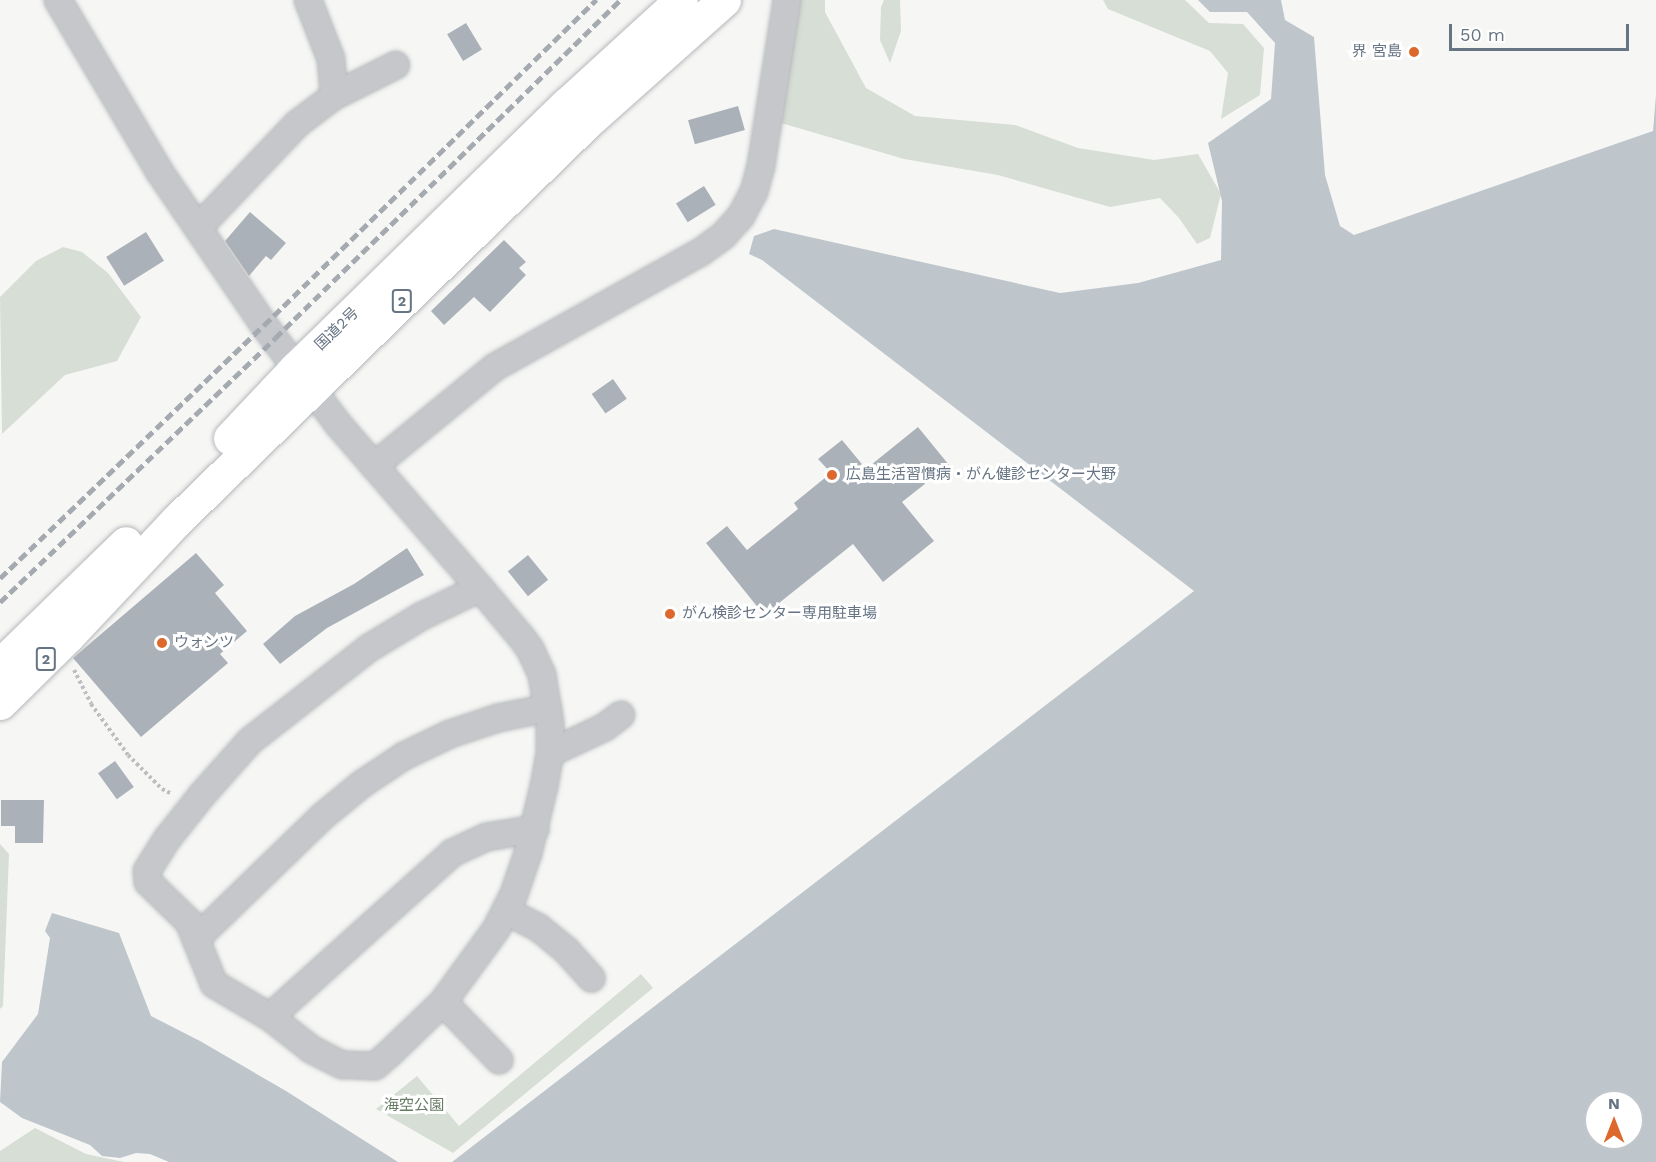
<!DOCTYPE html>
<html>
<head>
<meta charset="utf-8">
<style>
  body { margin:0 }
  #map { position:relative; width:1656px; height:1162px; overflow:hidden; background:#f6f7f4; font-family:"Work Sans","Noto Sans JP",sans-serif }
  div>[style] { position:absolute }
  .green>* { inset:0; background:#d7ded5 }
  .water>* { inset:0; background:#bec6cb }
  .building>* { inset:0; background:#abb1b8; transform-origin:0 0 }
  .path>* { height:4px; margin-top:-2px; transform-origin:0; background:repeating-linear-gradient(90deg,#bcbec0 0 3px,transparent 0 6px) }
  .roads { filter:drop-shadow(0 0 2px #b5b8bb) drop-shadow(0 0 2px #b5b8bb) }
  .minor>* { height:26px; margin:-13px; padding:0 13px; transform-origin:13px; border-radius:13px; background:#c5c7cb }
  .highway>* { height:33px; margin:-16.5px; padding:0 16.5px; transform-origin:16.5px; border-radius:16.5px; background:#fff }
  .rail>* { height:4.5px; margin-top:-2.25px; transform-origin:0; background:repeating-linear-gradient(90deg,#a5aab0 0 9px,transparent 0 13.5px) }
  .dots>* { width:16px; height:16px; translate:-50% -50%; box-sizing:border-box; border:3px solid #fff; border-radius:50% }
  span { translate:-50% -50%; white-space:nowrap; text-align:center; line-height:1.15; -webkit-text-stroke:6px #fff; paint-order:stroke }
  .shield-label span { padding:2px 4px; background:#fff; border:2px solid; border-radius:4px; -webkit-text-stroke-width:0 }
  .shield-label { font-size:14px; color:#677484; font-weight:700 }
  .poi-label { font-size:15px; color:#677484 }
  .right { translate:-100% -50%; text-align:right }
  .left { translate:0 -50%; text-align:left }
  .street-label { font-size:15px; color:#677484 }
  .park-label { font-size:15px; color:#677b65 }
  .north { position:absolute; left:1584px; top:1090px; width:60px; height:60px; box-sizing:border-box; background:#fff; border:2px solid #c2c7ce; border-radius:50%; rotate:0deg; font-size:16px; font-weight:700; line-height:24px; text-align:center; color:#677484 }
  .north::after { content:''; display:block; margin:auto; width:21px; height:27px; background:#dd682d; clip-path:polygon(50% 0,100% 100%,50% 72%,0 100%) }
  .scale { position:absolute; left:1449px; top:24px; width:180px; height:27px; box-sizing:border-box; border:3px solid #677484; border-top:0; padding-left:8px; font-size:18px; line-height:21px; white-space:nowrap; color:#677484; -webkit-text-stroke:4px #fff; paint-order:stroke }
</style>
</head>
<body>
<div id="map">
  <div class="green">
    <i style="clip-path:polygon(800px 0,825px 0,825px 12px,866px 88px,915px 116px,1015px 125px,1078px 148px,1154px 160px,1198px 154px,1221px 194px,1210px 238px,1197px 244px,1179px 218px,1160px 198px,1110px 207px,998px 175px,904px 159px,781px 123px)"></i>
    <i style="clip-path:polygon(884px 0,900px 0,901px 31px,890px 63px,880px 40px,881px 7px)"></i>
    <i style="clip-path:polygon(1103px 0,1185px 0,1209px 23px,1243px 24px,1264px 48px,1260px 95px,1221px 119px,1228px 73px,1210px 51px,1108px 9px)"></i>
    <i style="clip-path:polygon(63px 247px,82px 252px,108px 273px,141px 317px,117px 361px,65px 375px,2px 434px,0 297px,36px 261px)"></i>
    <i style="clip-path:polygon(0 844px,9px 854px,3px 1006px,0 1009px)"></i>
    <i style="clip-path:polygon(641px 974px,653px 988px,453px 1153px,376px 1109px,417px 1076px,459px 1126px)"></i>
    <i style="clip-path:polygon(35px 1128px,86px 1154px,124px 1162px,0 1162px,0 1151px)"></i>
  </div>
  <div class="water">
    <i style="clip-path:polygon(evenodd,1198px 0,1281px 0,1285px 20px,1314px 37px,1325px 175px,1340px 226px,1354px 235px,1653px 131px,1656px 95px,1656px 1162px,452px 1162px,1194px 591px,762px 260px,749px 254px,754px 236px,774px 229px,1060px 293px,1138px 283px,1221px 260px,1222px 201px,1208px 143px,1271px 99px,1275px 43px,1247px 12px,1210px 12px,1198px 0,1596px 1102px,1632px 1102px,1632px 1138px,1596px 1138px,1596px 1102px)"></i>
    <i style="clip-path:polygon(52px 913px,119px 933px,151px 1016px,200px 1041px,286px 1091px,398px 1162px,169px 1162px,150px 1154px,136px 1153px,120px 1158px,102px 1156px,90px 1145px,22px 1118px,0 1102px,2px 1062px,38px 1014px,50px 938px,45px 931px)"></i>
  </div>
  <div class="building">
    <i style="left:466px;top:23px;width:31px;height:22px;rotate:59deg"></i>
    <i style="left:738px;top:106px;width:25px;height:52px;rotate:74deg"></i>
    <i style="left:704px;top:186px;width:22px;height:33px;rotate:58deg"></i>
    <i style="clip-path:polygon(250px 212px,286px 243px,271px 260px,266px 256px,249px 276px,225px 241px)"></i>
    <i style="left:146px;top:232px;width:34px;height:47px;rotate:58deg"></i>
    <i style="clip-path:polygon(504px 240px,526px 262px,519px 268px,526px 275px,490px 312px,474px 297px,444px 325px,431px 311px)"></i>
    <i style="left:613px;top:379px;width:24px;height:26px;rotate:55deg"></i>
    <i style="clip-path:polygon(918px 427px,949px 465px,902px 502px,934px 541px,883px 582px,853px 544px,764px 615px,706px 543px,727px 526px,747px 550px,798px 509px,794px 503px,831px 473px,818px 459px,842px 440px,866px 469px)"></i>
    <i style="clip-path:polygon(407px 548px,424px 575px,327px 628px,280px 664px,263px 644px,295px 616px,354px 584px)"></i>
    <i style="clip-path:polygon(196px 553px,224px 585px,215px 593px,247px 631px,220px 654px,228px 663px,141px 737px,73px 658px)"></i>
    <i style="left:528px;top:555px;width:32px;height:26px;rotate:51deg"></i>
    <i style="left:115px;top:761px;width:32px;height:21px;rotate:54deg"></i>
    <i style="clip-path:polygon(1px 800px,44px 800px,43px 843px,15px 843px,15px 826px,1px 826px)"></i>
  </div>
  <div class="path">
    <i style="left:74px;top:670px;width:38px;rotate:63deg"></i>
    <i style="left:91px;top:704px;width:63px;rotate:54deg"></i>
    <i style="left:128px;top:755px;width:48px;rotate:45deg"></i>
    <i style="left:162px;top:789px;width:11px;rotate:27deg"></i>
  </div>
  <div class="roads">
    <div class="minor">
      <i style="left:58px;top:0;width:199px;rotate:59.4deg"></i>
      <i style="left:159px;top:171px;width:186px;rotate:55.7deg"></i>
      <i style="left:264px;top:325px;width:124px;rotate:53.2deg"></i>
      <i style="left:338px;top:424px;width:98px;rotate:49.1deg"></i>
      <i style="left:402px;top:498px;width:119px;rotate:49.1deg"></i>
      <i style="left:480px;top:588px;width:65px;rotate:50deg"></i>
      <i style="left:522px;top:638px;width:14px;rotate:54deg"></i>
      <i style="left:530px;top:649px;width:29px;rotate:65deg"></i>
      <i style="left:542px;top:675px;width:49px;rotate:80.5deg"></i>
      <i style="left:550px;top:723px;width:30px;rotate:90deg"></i>
      <i style="left:550px;top:753px;width:34px;rotate:100deg"></i>
      <i style="left:544px;top:786px;width:69px;rotate:103.4deg"></i>
      <i style="left:528px;top:853px;width:43px;rotate:108.9deg"></i>
      <i style="left:514px;top:894px;width:38px;rotate:117deg"></i>
      <i style="left:497px;top:928px;width:92px;rotate:126.1deg"></i>
      <i style="left:443px;top:1002px;width:74px;rotate:136.1deg"></i>
      <i style="left:390px;top:1053px;width:20px;rotate:139deg"></i>
      <i style="left:375px;top:1066px;width:33px;rotate:-178deg"></i>
      <i style="left:342px;top:1065px;width:35px;rotate:-153deg"></i>
      <i style="left:311px;top:1049px;width:52px;rotate:-142deg"></i>
      <i style="left:270px;top:1017px;width:65px;rotate:-149.5deg"></i>
      <i style="left:214px;top:984px;width:67px;rotate:-112deg"></i>
      <i style="left:189px;top:922px;width:57px;rotate:-135.7deg"></i>
      <i style="left:148px;top:882px;width:11px;rotate:-95deg"></i>
      <i style="left:147px;top:871px;width:39px;rotate:-58deg"></i>
      <i style="left:168px;top:838px;width:55px;rotate:-51.7deg"></i>
      <i style="left:202px;top:795px;width:72px;rotate:-48.4deg"></i>
      <i style="left:250px;top:741px;width:151px;rotate:-38deg"></i>
      <i style="left:369px;top:648px;width:62px;rotate:-31.1deg"></i>
      <i style="left:422px;top:616px;width:64px;rotate:-25.8deg"></i>
      <i style="left:308px;top:0;width:63px;rotate:68.7deg"></i>
      <i style="left:331px;top:59px;width:37px;rotate:85deg"></i>
      <i style="left:198px;top:228px;width:144px;rotate:-46.4deg"></i>
      <i style="left:297px;top:124px;width:46px;rotate:-37.1deg"></i>
      <i style="left:334px;top:96px;width:69px;rotate:-26.6deg"></i>
      <i style="left:374px;top:466px;width:156px;rotate:-39.3deg"></i>
      <i style="left:495px;top:367px;width:236px;rotate:-29.2deg"></i>
      <i style="left:701px;top:252px;width:27px;rotate:-36deg"></i>
      <i style="left:723px;top:236px;width:27px;rotate:-48deg"></i>
      <i style="left:741px;top:216px;width:27px;rotate:-62deg"></i>
      <i style="left:754px;top:192px;width:27px;rotate:-75deg"></i>
      <i style="left:761px;top:166px;width:168px;rotate:-81.1deg"></i>
      <i style="left:550px;top:753px;width:61px;rotate:-25.3deg"></i>
      <i style="left:605px;top:727px;width:20px;rotate:-37deg"></i>
      <i style="left:506px;top:911px;width:37px;rotate:27deg"></i>
      <i style="left:539px;top:928px;width:35px;rotate:39deg"></i>
      <i style="left:566px;top:950px;width:38px;rotate:48deg"></i>
      <i style="left:197px;top:938px;width:175px;rotate:-44.1deg"></i>
      <i style="left:323px;top:816px;width:50px;rotate:-39.4deg"></i>
      <i style="left:362px;top:784px;width:50px;rotate:-33.7deg"></i>
      <i style="left:404px;top:756px;width:51px;rotate:-25.6deg"></i>
      <i style="left:450px;top:734px;width:51px;rotate:-18.4deg"></i>
      <i style="left:498px;top:718px;width:51px;rotate:-11.3deg"></i>
      <i style="left:443px;top:1002px;width:81px;rotate:46deg"></i>
      <i style="left:270px;top:1017px;width:245px;rotate:-42deg"></i>
      <i style="left:452px;top:853px;width:38px;rotate:-25deg"></i>
      <i style="left:487px;top:837px;width:49px;rotate:-9.5deg"></i>
    </div>
    <div class="highway">
      <i style="left:230px;top:438px;width:96px;rotate:-46.7deg"></i>
      <i style="left:296px;top:368px;width:378px;rotate:-44.3deg"></i>
      <i style="left:567px;top:104px;width:154px;rotate:-42.4deg"></i>
      <i style="left:0;top:665px;width:175px;rotate:-44.1deg"></i>
      <i style="left:0;top:703px;width:95px;rotate:-44.6deg"></i>
      <i style="left:68px;top:636px;width:159px;rotate:-46.8deg"></i>
      <i style="left:177px;top:520px;width:569px;rotate:-44.14deg"></i>
      <i style="left:585px;top:124px;width:186px;rotate:-41.7deg"></i>
    </div>
  </div>
  <div class="rail">
    <i style="left:0;top:578px;width:366px;rotate:-43.8deg"></i>
    <i style="left:264px;top:325px;width:465px;rotate:-44.4deg"></i>
    <i style="left:0;top:602px;width:381px;rotate:-43.8deg"></i>
    <i style="left:275px;top:338px;width:483px;rotate:-44.4deg"></i>
  </div>
  <div class="dots">
    <i style="left:1414px;top:52px;background:#dd682d"></i>
    <i style="left:832px;top:475px;background:#dd682d"></i>
    <i style="left:670px;top:614px;background:#dd682d"></i>
    <i style="left:162px;top:643px;background:#dd682d"></i>
  </div>
  <div class="shield-label">
    <span style="left:402px;top:301px">2</span>
    <span style="left:46px;top:659px">2</span>
  </div>
  <div class="poi-label">
    <span class="right" style="left:1402px;top:52px">界 宮島</span>
    <span class="left" style="left:846px;top:475px">広島生活習慣病・がん健診センター大野</span>
    <span class="left" style="left:682px;top:614px">がん検診センター専用駐車場</span>
    <span class="left" style="left:174px;top:643px">ウォンツ</span>
  </div>
  <div class="street-label">
    <span style="left:337px;top:329px;rotate:-44deg">国道2号</span>
  </div>
  <div class="park-label">
    <span style="left:414px;top:1106px">海空公園</span>
  </div>
  <div class="north">N</div>
  <div class="scale">50 m</div>
</div>
</body>
</html>
